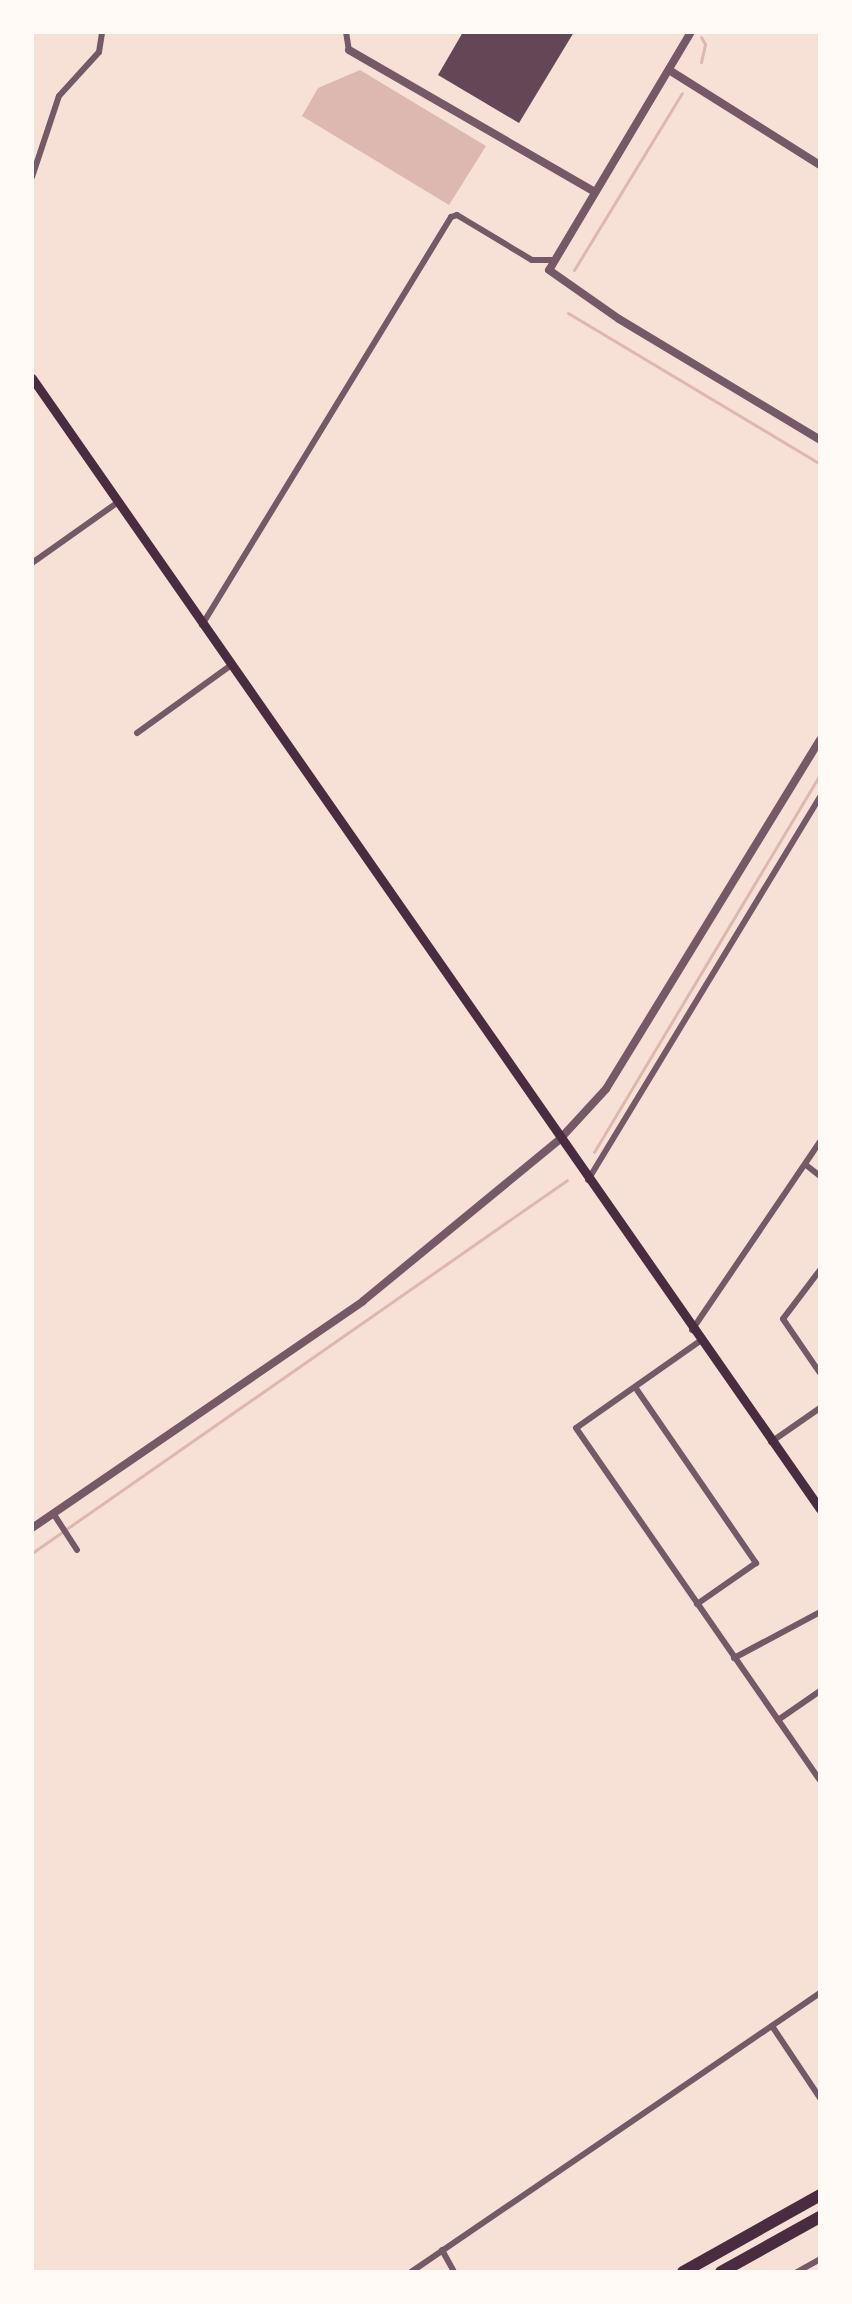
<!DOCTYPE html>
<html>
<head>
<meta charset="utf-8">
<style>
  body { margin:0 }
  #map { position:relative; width:852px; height:2304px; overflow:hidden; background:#f7e1d7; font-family:Literata,serif }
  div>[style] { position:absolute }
  .water>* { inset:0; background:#dcb8b0 }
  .stream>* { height:3px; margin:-1.5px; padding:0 1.5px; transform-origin:1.5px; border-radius:1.5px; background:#dcb8b0 }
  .building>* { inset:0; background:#644757 }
  .minor>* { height:6px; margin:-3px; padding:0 3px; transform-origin:3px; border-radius:3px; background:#755966 }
  .tertiary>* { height:8px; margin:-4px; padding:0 4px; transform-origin:4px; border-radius:4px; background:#755966 }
  .secondary>* { height:9px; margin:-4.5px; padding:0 4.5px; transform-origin:4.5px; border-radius:4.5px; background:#4a2c40 }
  .motorway>* { height:12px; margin:-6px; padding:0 6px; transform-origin:6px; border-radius:6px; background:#4a2c40 }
  span { translate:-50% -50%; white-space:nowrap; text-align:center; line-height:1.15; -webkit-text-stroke:8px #fffaf5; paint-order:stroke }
  .frame { position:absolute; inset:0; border:34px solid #fffaf5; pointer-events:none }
</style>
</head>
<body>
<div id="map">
  <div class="water">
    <i style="clip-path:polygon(360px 70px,486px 146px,449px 205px,302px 116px,318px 88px)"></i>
  </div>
  <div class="stream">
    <i style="left:701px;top:62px;width:18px;rotate:-77deg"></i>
    <i style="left:705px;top:44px;width:8px;rotate:-120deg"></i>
    <i style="left:574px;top:270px;width:207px;rotate:-58.6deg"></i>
    <i style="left:568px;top:313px;width:294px;rotate:30.9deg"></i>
    <i style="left:594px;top:1152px;width:440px;rotate:-59.1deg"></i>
    <i style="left:32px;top:1553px;width:652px;rotate:-34.88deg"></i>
  </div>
  <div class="building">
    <i style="clip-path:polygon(463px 32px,574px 32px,519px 123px,438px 75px)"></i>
  </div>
  <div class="minor">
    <i style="left:346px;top:32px;width:18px;rotate:81deg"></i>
    <i style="left:32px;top:177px;width:85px;rotate:-71.6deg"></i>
    <i style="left:59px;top:96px;width:59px;rotate:-47.7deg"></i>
    <i style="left:99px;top:52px;width:20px;rotate:-81deg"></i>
    <i style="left:32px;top:563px;width:105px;rotate:-35.3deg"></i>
    <i style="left:202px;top:625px;width:478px;rotate:-58.6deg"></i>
    <i style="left:451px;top:217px;width:6px;rotate:-18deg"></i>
    <i style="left:457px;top:215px;width:87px;rotate:31deg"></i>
    <i style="left:532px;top:260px;width:20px"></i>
    <i style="left:137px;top:733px;width:115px;rotate:-35.8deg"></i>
    <i style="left:806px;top:1165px;width:18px;rotate:38deg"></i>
    <i style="left:588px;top:1180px;width:448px;rotate:-58.8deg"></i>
    <i style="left:820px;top:1270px;width:61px;rotate:127.1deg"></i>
    <i style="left:783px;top:1319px;width:65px;rotate:55.6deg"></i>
    <i style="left:692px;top:1330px;width:227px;rotate:-55.8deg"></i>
    <i style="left:700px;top:1341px;width:151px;rotate:144.9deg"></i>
    <i style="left:576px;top:1428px;width:428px;rotate:55.3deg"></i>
    <i style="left:635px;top:1387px;width:214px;rotate:55.5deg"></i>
    <i style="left:756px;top:1563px;width:72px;rotate:145.2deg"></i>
    <i style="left:771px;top:1442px;width:60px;rotate:-34.8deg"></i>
    <i style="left:53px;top:1513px;width:44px;rotate:57deg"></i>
    <i style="left:734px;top:1658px;width:98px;rotate:-28.1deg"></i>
    <i style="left:778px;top:1720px;width:51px;rotate:-34.6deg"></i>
    <i style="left:772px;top:2026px;width:87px;rotate:56.3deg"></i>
    <i style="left:442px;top:2250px;width:25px;rotate:61deg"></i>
    <i style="left:411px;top:2272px;width:495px;rotate:-34.3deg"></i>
    <i style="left:797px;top:2272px;width:26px;rotate:-29deg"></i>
  </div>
  <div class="tertiary">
    <i style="left:691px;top:32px;width:277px;rotate:120.8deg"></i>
    <i style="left:549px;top:270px;width:85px;rotate:35deg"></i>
    <i style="left:619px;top:319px;width:235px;rotate:31deg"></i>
    <i style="left:349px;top:50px;width:284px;rotate:30deg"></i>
    <i style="left:669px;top:70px;width:178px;rotate:32.2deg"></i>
    <i style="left:32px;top:1528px;width:401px;rotate:-34.4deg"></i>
    <i style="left:363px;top:1301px;width:255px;rotate:-39.4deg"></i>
    <i style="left:560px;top:1139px;width:68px;rotate:-47.4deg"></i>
    <i style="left:606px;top:1089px;width:409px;rotate:-58.5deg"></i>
  </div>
  <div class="secondary">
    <i style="left:32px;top:378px;width:1378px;rotate:55.13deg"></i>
  </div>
  <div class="motorway">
    <i style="left:683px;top:2272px;width:157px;rotate:-29.3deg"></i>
    <i style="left:721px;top:2272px;width:113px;rotate:-29.1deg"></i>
  </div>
  <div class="frame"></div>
</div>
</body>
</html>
